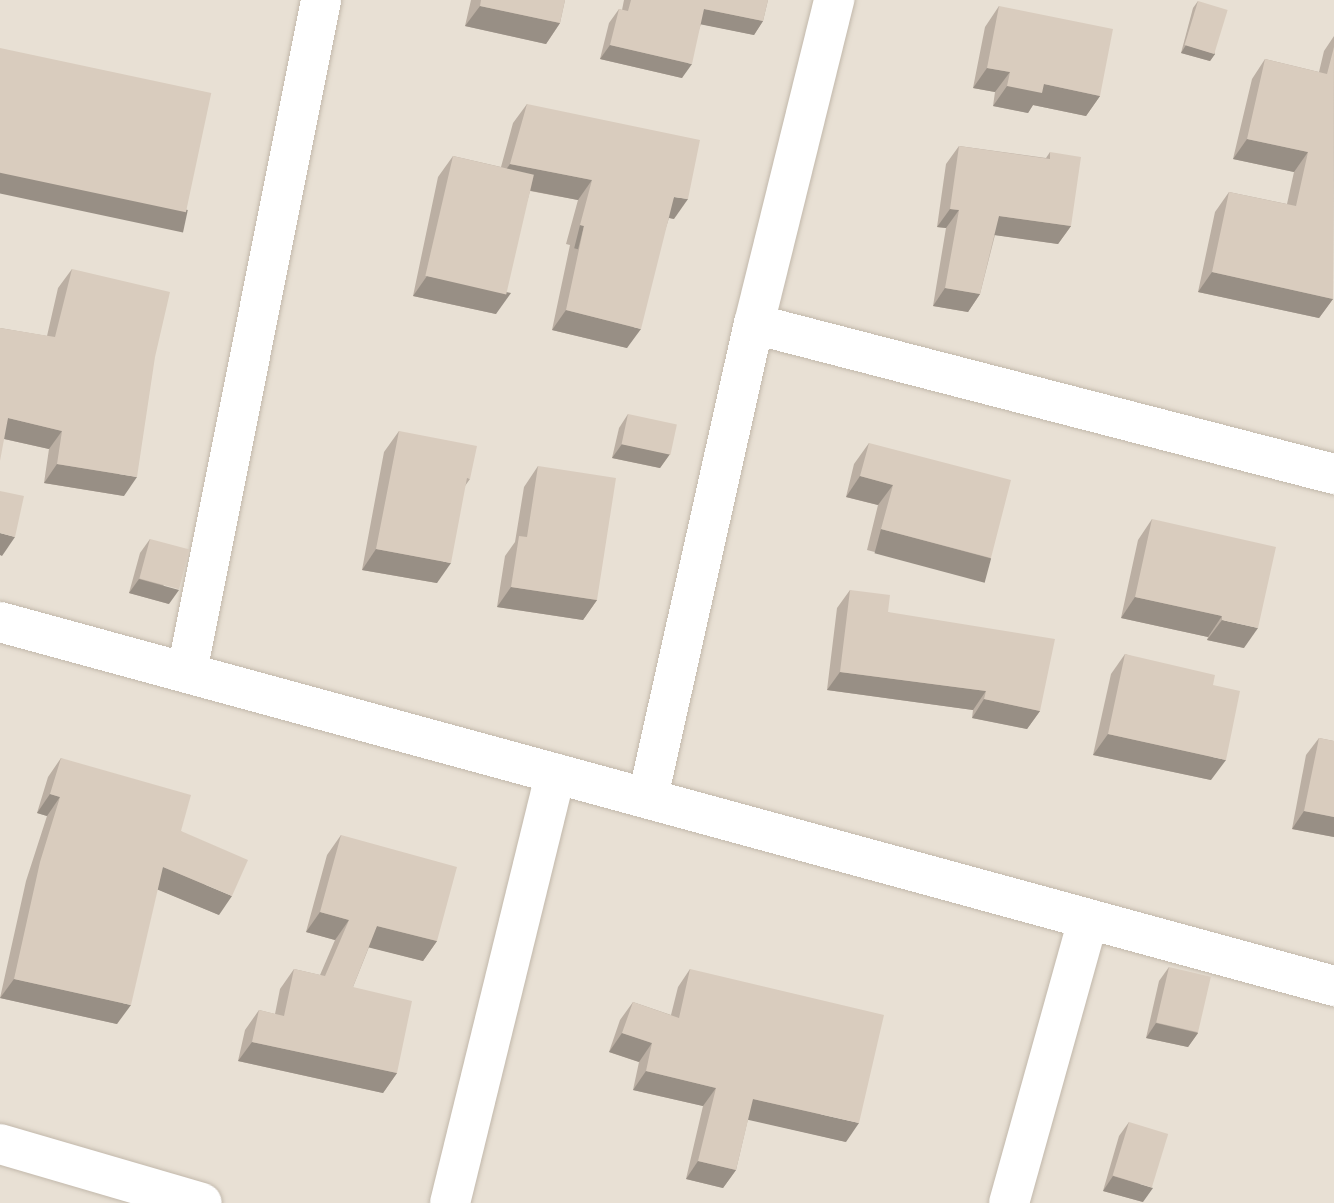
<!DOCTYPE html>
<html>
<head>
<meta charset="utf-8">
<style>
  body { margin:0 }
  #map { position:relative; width:1334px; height:1203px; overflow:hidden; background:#f4eee6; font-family:"Asap Condensed",sans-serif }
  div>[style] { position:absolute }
  .residential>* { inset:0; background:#e8e0d4; transform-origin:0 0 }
  .roads { filter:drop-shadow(0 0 2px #c2b8ab) drop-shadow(0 0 2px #c2b8ab) }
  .minor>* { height:40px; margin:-20px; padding:0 20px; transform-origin:20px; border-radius:20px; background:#fff }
  .wall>* { inset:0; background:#bbafa3 }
  .shaded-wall>* { inset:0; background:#988f85; transform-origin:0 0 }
  .building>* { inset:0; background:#d9ccbe; transform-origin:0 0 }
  span { translate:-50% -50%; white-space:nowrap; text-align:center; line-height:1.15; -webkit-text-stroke:6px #fff; paint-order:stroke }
</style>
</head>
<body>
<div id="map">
  <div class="residential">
    <i style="left:0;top:0;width:1334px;height:1203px"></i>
  </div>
  <div class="roads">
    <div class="minor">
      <i style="left:754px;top:324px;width:599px;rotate:14.5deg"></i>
      <i style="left:0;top:622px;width:1383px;rotate:15.26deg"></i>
      <i style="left:187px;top:672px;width:685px;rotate:-78.72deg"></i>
      <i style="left:648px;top:797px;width:485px;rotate:-77.4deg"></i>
      <i style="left:754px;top:324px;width:334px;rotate:-76.1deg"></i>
      <i style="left:0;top:1144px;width:210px;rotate:16.3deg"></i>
      <i style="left:450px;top:1203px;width:442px;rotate:-76.2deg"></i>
      <i style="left:1009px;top:1203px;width:293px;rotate:-74.4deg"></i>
    </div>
  </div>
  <div class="wall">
    <i style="clip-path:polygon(471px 0,565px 0,560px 23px,546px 44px,465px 26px)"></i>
    <i style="clip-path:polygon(624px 0,768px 0,763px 21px,754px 35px,701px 24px,682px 78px,600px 59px,609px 23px,619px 9px,622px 10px)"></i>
    <i style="clip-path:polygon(1198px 1px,1215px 54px,1210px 61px,1181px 53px,1193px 8px)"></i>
    <i style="clip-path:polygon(999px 6px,1100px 96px,1086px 116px,1033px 105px,1028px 113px,993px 106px,995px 92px,973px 88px,985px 27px)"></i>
    <i style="clip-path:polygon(1334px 36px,1333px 299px,1319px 318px,1198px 292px,1215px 212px,1229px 192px,1287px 204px,1294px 172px,1233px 159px,1252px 79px,1265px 59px,1319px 72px,1324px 51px)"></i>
    <i style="clip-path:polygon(527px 104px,674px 219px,669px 218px,627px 348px,552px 330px,570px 245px,566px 244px,578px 200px,530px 191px,496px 314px,413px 296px,438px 177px,453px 156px,501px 167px,513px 123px)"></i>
    <i style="clip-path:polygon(959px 146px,1046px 158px,1050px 152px,1071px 226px,1058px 244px,995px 235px,980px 294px,968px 312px,933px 306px,946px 228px,937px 227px,946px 164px)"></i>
    <i style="clip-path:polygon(72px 269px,124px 496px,44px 483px,49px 449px,4px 439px,0 328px,47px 336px,58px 288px)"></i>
    <i style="clip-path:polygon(628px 414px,670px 454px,660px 468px,612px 458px,619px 428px)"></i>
    <i style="clip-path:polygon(399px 431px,470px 479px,465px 486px,437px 583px,362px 570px,384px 452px)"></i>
    <i style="clip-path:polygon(869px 443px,991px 558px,977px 579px,867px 550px,878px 505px,846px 497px,854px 464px)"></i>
    <i style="clip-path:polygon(538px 466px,597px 600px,583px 620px,497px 607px,505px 556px,515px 542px,524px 487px)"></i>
    <i style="clip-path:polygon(1152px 519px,1244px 648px,1207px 640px,1208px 637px,1121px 618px,1138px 540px)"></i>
    <i style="clip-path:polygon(150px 539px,169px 604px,129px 593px,140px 553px)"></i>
    <i style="clip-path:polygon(850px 590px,888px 612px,1040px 711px,1027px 729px,972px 718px,973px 710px,827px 690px,837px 608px)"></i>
    <i style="clip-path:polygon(1125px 654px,1213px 685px,1211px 780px,1093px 755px,1111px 674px)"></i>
    <i style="clip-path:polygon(1319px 738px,1334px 741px,1334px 837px,1292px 829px,1306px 755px)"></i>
    <i style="clip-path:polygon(61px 758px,181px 831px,219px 915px,157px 889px,117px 1024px,0 998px,26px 881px,47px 816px,37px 813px,48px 777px)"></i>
    <i style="clip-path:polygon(341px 835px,437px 941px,423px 961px,369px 947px,353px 987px,397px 1073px,383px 1093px,238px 1061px,245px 1030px,259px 1010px,275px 1014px,280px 989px,294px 969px,320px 975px,335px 940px,306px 932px,327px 855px)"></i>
    <i style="clip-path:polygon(1169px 967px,1198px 1033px,1188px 1047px,1146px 1038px,1159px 981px)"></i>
    <i style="clip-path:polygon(690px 969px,846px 1142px,748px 1119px,736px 1170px,723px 1188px,686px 1179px,703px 1106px,633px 1090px,639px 1062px,609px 1052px,620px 1020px,633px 1002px,671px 1015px,678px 987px)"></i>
    <i style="clip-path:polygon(1129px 1122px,1143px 1202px,1103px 1191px,1119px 1136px)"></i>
  </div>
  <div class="shaded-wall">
    <i style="clip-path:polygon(480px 6px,560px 23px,546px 44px,465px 26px)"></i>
    <i style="clip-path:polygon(704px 9px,763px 21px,754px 35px,694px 23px)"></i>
    <i style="clip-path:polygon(610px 45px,692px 64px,682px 78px,600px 59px)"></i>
    <i style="clip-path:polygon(1186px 45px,1215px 54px,1210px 61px,1181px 53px)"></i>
    <i style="clip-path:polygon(987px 68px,1010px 72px,995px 92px,973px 88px)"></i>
    <i style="clip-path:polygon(1044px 84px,1100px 96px,1086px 116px,1033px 105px,1028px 113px,993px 106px,1007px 86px)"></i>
    <i style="clip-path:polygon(1247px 139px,1308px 152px,1294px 172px,1233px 159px)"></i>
    <i style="clip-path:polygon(510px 164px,592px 180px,578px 200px,496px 184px)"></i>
    <i style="left:0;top:170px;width:192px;height:23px;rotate:12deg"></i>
    <i style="clip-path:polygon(674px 197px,688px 199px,674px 219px,661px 216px)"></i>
    <i style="clip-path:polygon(950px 209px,959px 210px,946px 228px,937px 227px)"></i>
    <i style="clip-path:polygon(999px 216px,1071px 226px,1058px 244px,987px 234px)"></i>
    <i style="left:580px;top:225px;width:4px;height:24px;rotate:14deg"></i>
    <i style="clip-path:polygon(1212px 272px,1333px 299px,1319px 318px,1198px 292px)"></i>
    <i style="clip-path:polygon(427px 276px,511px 293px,496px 314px,413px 296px)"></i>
    <i style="clip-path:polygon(945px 288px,980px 294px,968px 312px,933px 306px)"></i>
    <i style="clip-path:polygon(566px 310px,641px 329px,627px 348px,552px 330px)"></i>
    <i style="clip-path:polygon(8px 418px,62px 431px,49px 449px,0 438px)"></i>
    <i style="clip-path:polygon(622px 444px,670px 454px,660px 468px,612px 458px)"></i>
    <i style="clip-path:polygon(57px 464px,137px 477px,124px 496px,44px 483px)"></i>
    <i style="clip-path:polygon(860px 476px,893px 485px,878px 505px,846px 497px)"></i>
    <i style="left:881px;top:529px;width:114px;height:25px;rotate:15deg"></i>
    <i style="clip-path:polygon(0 533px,15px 537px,2px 556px,0 555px)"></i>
    <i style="clip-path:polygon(376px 549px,451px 563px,437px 583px,362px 570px)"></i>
    <i style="clip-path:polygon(139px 579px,179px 590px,169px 604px,129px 593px)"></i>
    <i style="clip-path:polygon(511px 587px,597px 600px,583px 620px,497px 607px)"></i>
    <i style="clip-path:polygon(1135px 597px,1222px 616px,1208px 637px,1121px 618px)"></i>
    <i style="clip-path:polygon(1222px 620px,1258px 628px,1244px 648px,1207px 640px)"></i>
    <i style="clip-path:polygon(840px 672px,986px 691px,973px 710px,827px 690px)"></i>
    <i style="clip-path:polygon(984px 699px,1040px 711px,1027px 729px,972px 718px)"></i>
    <i style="clip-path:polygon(1108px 734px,1226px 760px,1211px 780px,1093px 755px)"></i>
    <i style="clip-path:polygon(50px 794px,60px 797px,47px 816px,37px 813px)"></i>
    <i style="clip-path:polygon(1304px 811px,1334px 817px,1334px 837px,1292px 829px)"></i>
    <i style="clip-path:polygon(163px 867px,232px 896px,219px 915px,149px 886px)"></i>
    <i style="clip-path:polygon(320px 912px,349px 920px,335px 940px,306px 932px)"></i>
    <i style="clip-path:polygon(377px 926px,437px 941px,423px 961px,363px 946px)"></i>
    <i style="clip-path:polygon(14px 979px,131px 1005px,117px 1024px,0 998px)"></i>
    <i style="clip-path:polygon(1156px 1023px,1198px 1033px,1188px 1047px,1146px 1038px)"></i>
    <i style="clip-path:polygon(622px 1033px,652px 1043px,639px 1062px,609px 1052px)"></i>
    <i style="clip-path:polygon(252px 1042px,397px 1073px,383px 1093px,238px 1061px)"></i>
    <i style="clip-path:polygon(646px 1071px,716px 1088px,703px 1106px,633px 1090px)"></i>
    <i style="clip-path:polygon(753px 1099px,859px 1123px,846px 1142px,740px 1118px)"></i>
    <i style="clip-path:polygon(698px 1161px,736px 1170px,723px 1188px,686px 1179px)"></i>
    <i style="clip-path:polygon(1113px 1176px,1153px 1188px,1143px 1202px,1103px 1191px)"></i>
  </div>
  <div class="building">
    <i style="clip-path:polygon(481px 0,565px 0,560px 23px,480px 6px)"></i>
    <i style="clip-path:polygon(631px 0,768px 0,763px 21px,704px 9px,692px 64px,610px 45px,619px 9px,628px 11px)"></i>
    <i style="left:1198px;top:1px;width:31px;height:46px;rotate:17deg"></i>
    <i style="clip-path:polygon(999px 6px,1113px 29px,1100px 96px,1044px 84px,1042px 93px,1007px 86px,1010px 72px,987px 68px)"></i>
    <i style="clip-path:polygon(1334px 47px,1333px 299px,1212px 272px,1229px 192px,1296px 206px,1308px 152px,1247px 139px,1265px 59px,1327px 74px)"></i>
    <i style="left:0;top:48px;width:216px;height:122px;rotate:12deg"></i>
    <i style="clip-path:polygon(527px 104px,700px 140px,688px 199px,674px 197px,641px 329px,566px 310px,584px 226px,580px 225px,592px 180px,510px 164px)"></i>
    <i style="clip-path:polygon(959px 146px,1050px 159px,1050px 152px,1081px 157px,1071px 226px,999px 216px,980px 294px,945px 288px,959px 210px,950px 209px)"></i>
    <i style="left:453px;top:156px;width:83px;height:123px;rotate:13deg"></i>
    <i style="clip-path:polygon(72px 269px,170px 292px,155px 357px,137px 477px,57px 464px,62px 431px,8px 418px,0 461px,0 328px,55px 337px)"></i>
    <i style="left:628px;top:414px;width:50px;height:31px;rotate:12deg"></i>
    <i style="clip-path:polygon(399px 431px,477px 446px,470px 479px,467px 478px,451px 563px,376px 549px)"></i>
    <i style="clip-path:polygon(869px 443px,1011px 480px,991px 558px,881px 529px,893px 485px,860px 476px)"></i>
    <i style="clip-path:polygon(538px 466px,616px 478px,597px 600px,511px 587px,519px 536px,527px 537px)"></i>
    <i style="clip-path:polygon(0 491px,24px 496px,15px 537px,0 533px)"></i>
    <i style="clip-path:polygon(1152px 519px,1276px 547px,1258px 628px,1222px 620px,1222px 616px,1135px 597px)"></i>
    <i style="left:150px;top:539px;width:41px;height:41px;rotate:15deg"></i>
    <i style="clip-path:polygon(850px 590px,890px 595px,888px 612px,1055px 639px,1040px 711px,984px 699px,986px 691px,840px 672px)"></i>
    <i style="clip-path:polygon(1125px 654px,1215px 675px,1213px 685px,1240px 691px,1226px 760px,1108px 734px)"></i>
    <i style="clip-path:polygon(1319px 738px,1334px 741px,1334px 817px,1304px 811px)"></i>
    <i style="clip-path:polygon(61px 758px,191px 795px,181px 831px,248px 860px,232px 896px,163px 867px,131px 1005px,14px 979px,40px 862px,60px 797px,50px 794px)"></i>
    <i style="clip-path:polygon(341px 835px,457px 867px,437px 941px,377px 926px,353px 987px,412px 1001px,397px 1073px,252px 1042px,259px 1010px,284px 1016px,294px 969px,325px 976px,349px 920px,320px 912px)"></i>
    <i style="left:1169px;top:967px;width:43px;height:57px;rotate:13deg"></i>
    <i style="clip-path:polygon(690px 969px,884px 1015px,859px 1123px,753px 1099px,736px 1170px,698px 1161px,716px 1088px,646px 1071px,652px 1043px,622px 1033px,633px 1002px,679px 1018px)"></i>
    <i style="left:1129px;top:1122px;width:41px;height:56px;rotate:17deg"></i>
  </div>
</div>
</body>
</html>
